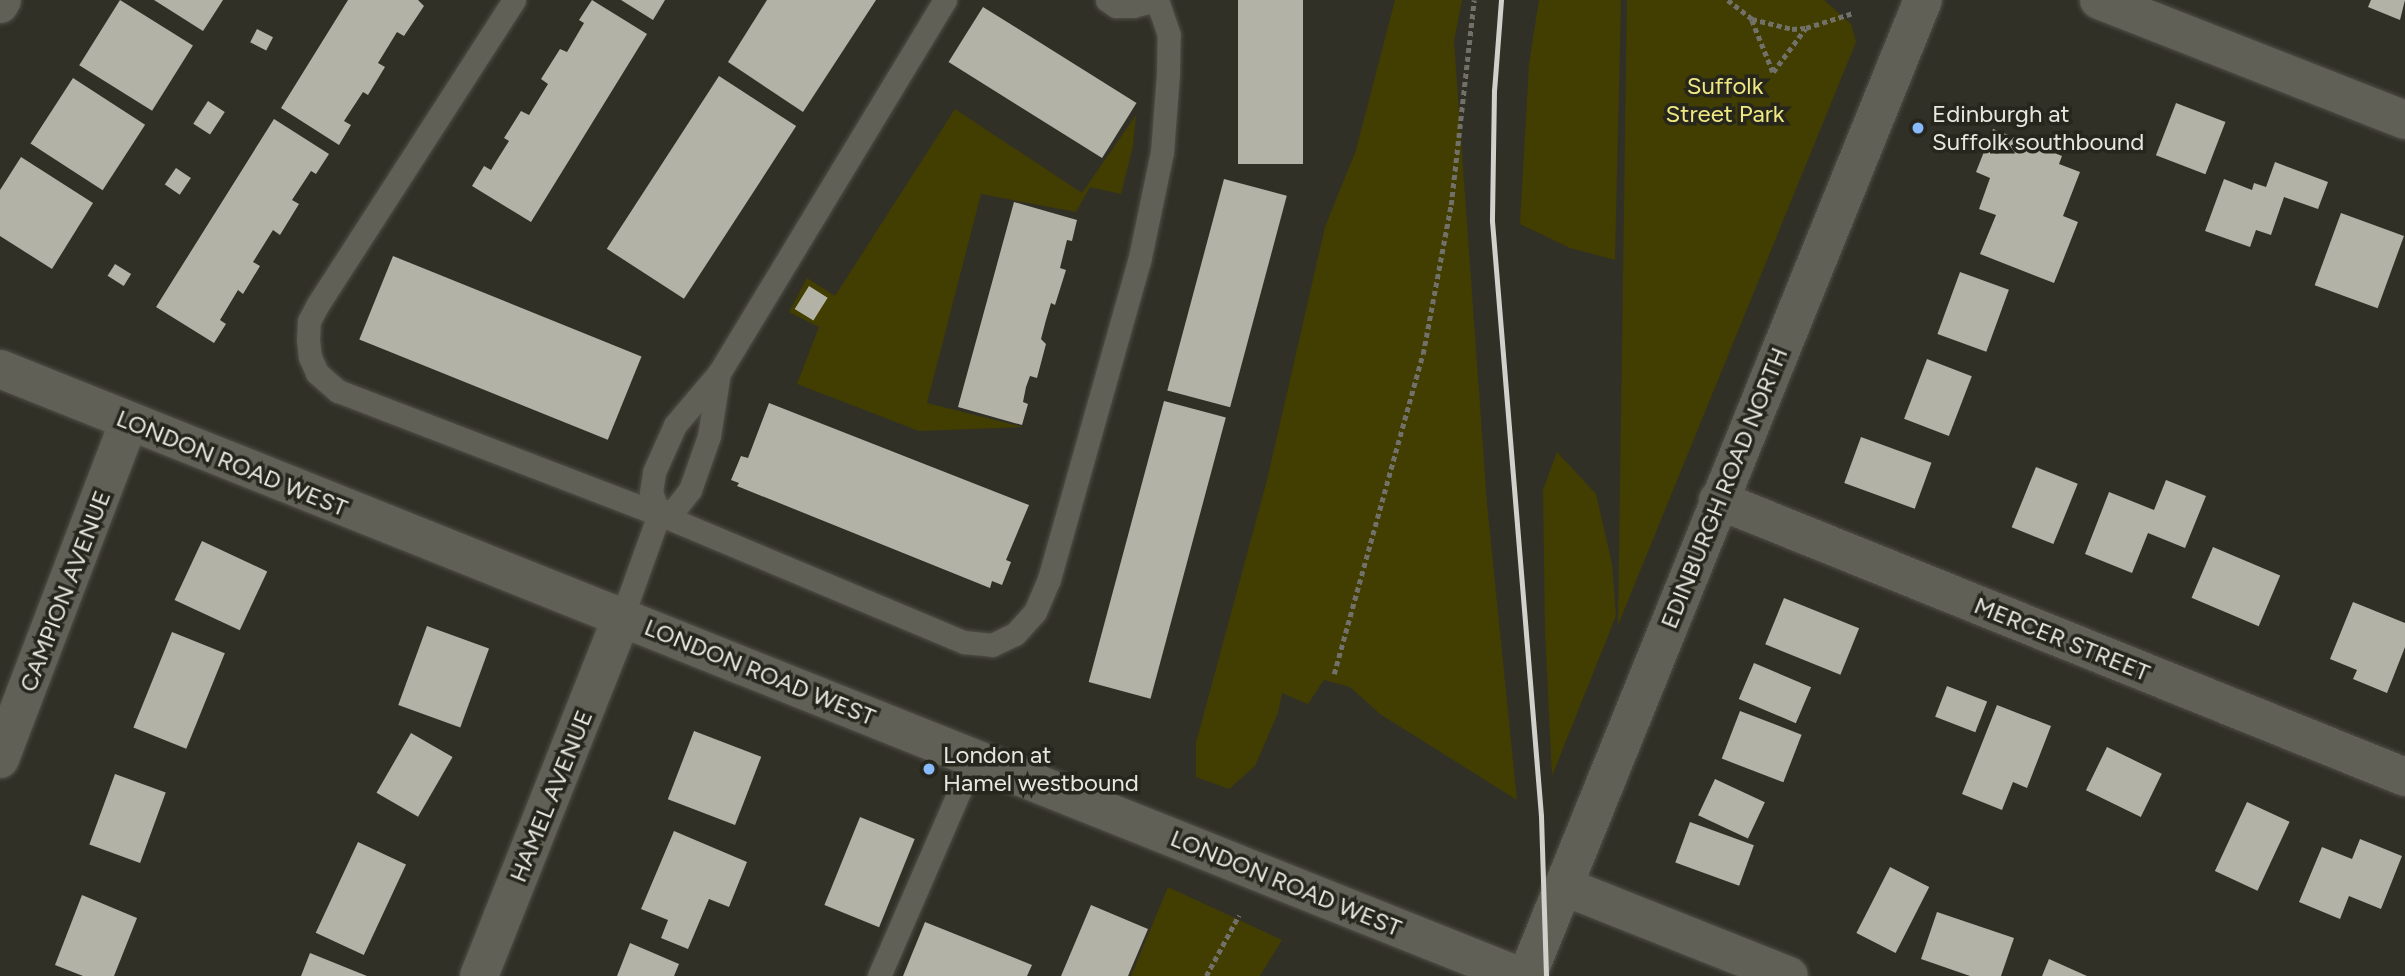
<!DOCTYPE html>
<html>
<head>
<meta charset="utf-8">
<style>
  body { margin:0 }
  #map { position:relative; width:2405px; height:976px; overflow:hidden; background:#313027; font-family:Figtree,sans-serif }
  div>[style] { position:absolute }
  .green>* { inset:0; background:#423d00 }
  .building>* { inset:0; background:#b3b2a7; transform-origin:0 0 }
  .path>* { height:4.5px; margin-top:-2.25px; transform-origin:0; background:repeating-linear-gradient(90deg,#717169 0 5px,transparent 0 8.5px) }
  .roads { filter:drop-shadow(0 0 2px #4f4e46) drop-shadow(0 0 2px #4f4e46) }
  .service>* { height:23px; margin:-11.5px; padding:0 11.5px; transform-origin:11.5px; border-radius:11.5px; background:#606056 }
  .minor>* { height:38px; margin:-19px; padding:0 19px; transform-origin:19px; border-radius:19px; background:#606056 }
  .tertiary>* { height:38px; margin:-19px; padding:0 19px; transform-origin:19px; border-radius:19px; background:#606056 }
  .secondary>* { height:38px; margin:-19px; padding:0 19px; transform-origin:19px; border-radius:19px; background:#606056 }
  .rail>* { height:5px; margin:-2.5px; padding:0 2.5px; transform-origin:2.5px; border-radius:2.5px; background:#d1d1cb }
  .dots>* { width:19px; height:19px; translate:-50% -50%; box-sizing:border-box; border:4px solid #27261d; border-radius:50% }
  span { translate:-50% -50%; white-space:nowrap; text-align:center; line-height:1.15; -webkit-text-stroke:7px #27261d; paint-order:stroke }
  .park-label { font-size:24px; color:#f0e983 }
  .poi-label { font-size:24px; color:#e7e7e1 }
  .left { translate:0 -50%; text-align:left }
  .street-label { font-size:24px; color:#e7e7e1 }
</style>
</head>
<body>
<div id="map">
  <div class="green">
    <i style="clip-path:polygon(1395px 0,1462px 0,1454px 41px,1487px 504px,1517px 800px,1380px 714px,1350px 687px,1324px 680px,1308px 704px,1282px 693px,1278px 713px,1255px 766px,1229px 789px,1196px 777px,1196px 743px,1267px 480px,1325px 227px,1356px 150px)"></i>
    <i style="clip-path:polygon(1539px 0,1621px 0,1615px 260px,1570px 248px,1520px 224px,1529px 64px)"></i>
    <i style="clip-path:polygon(1627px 0,1824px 0,1851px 24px,1856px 42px,1618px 625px)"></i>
    <i style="clip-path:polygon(955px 109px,1082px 193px,1136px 115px,1133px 146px,1121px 194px,1090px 187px,1076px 212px,981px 194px,927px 403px,1023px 427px,919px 431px,797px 384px,819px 327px,789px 312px,807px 278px,835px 296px)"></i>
    <i style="clip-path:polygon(1557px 452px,1596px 494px,1612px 564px,1616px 616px,1552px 776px,1545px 630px,1543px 490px)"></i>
    <i style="clip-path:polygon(1168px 887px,1282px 940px,1260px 976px,1131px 976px)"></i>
  </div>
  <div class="building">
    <i style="left:120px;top:0;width:86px;height:77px;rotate:32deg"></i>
    <i style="clip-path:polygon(154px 0,223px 0,203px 31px)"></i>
    <i style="clip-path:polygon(348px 0,418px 0,424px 6px,404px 36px,397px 32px,378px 63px,385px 67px,368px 95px,363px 92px,344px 121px,351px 125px,339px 145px,281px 108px)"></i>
    <i style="clip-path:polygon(592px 0,647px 34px,531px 222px,472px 186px,484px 166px,491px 170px,497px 160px,509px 141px,504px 138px,521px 111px,529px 115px,548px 84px,541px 79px,560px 49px,567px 52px,584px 23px,579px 20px)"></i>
    <i style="clip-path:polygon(621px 0,665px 0,653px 20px)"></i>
    <i style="clip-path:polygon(767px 0,876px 0,803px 112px,728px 62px)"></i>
    <i style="left:1238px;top:0;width:65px;height:164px"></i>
    <i style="clip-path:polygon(2371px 0,2405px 0,2400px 20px,2368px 7px)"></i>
    <i style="left:983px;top:7px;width:181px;height:65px;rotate:32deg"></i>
    <i style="left:257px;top:29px;width:18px;height:15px;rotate:27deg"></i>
    <i style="left:719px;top:76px;width:92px;height:206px;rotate:33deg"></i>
    <i style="left:73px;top:78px;width:86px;height:78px;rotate:33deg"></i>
    <i style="left:208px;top:101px;width:20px;height:27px;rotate:33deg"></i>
    <i style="left:2176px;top:103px;width:53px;height:56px;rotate:21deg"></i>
    <i style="clip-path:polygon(274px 119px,329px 154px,316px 174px,311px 171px,292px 200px,299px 204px,280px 235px,273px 230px,253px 262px,260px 266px,243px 294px,238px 290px,220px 320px,226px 324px,214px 343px,156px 307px)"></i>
    <i style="clip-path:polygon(1993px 129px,2062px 156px,2059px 164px,2080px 172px,2063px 216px,2078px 222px,2054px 283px,1980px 254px,1996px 215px,1979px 209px,1990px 178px,1976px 172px)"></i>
    <i style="clip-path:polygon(21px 157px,93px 203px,52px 269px,0 236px,0 190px)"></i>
    <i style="clip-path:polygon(2275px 162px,2328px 182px,2318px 209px,2284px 197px,2271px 235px,2256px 230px,2250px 247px,2205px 231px,2224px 179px,2252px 190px,2254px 183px,2266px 187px)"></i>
    <i style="left:176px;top:168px;width:18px;height:20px;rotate:34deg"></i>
    <i style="left:1224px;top:179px;width:65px;height:219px;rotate:15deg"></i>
    <i style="clip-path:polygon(1014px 202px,1077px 220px,1072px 241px,1067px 240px,1060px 268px,1066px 270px,1055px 305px,1051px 303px,1046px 320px,1041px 339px,1046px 344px,1037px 378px,1030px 376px,1026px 387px,1023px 402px,1028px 404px,1022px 425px,958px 407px)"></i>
    <i style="left:2341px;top:213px;width:67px;height:77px;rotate:20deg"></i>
    <i style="left:393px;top:256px;width:268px;height:90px;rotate:22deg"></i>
    <i style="left:115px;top:264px;width:19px;height:14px;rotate:32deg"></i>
    <i style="left:1960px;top:272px;width:52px;height:66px;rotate:20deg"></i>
    <i style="left:809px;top:286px;width:22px;height:27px;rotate:32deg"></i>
    <i style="left:1927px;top:359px;width:48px;height:64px;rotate:21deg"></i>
    <i style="left:1164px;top:401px;width:64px;height:291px;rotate:15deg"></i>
    <i style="clip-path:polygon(769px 403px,1029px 505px,1006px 560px,1011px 562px,1002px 585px,992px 581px,990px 588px,737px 486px,739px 483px,731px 480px,741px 456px,748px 458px)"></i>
    <i style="left:1861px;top:437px;width:75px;height:49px;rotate:20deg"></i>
    <i style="left:2036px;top:467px;width:45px;height:65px;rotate:22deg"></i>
    <i style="clip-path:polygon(2166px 480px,2206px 496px,2185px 548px,2148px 533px,2132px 573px,2085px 554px,2109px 492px,2154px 510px)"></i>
    <i style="left:202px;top:541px;width:72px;height:65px;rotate:25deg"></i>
    <i style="left:2213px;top:547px;width:73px;height:55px;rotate:23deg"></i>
    <i style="left:1784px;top:598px;width:81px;height:50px;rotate:22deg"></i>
    <i style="clip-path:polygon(2353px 602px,2405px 623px,2405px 647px,2387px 693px,2353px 679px,2357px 670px,2330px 659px)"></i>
    <i style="left:427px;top:626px;width:66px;height:84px;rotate:20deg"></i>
    <i style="left:172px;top:632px;width:57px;height:103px;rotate:22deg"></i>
    <i style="left:1754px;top:663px;width:62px;height:39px;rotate:23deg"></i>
    <i style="left:1947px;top:686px;width:43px;height:33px;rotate:21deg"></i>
    <i style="clip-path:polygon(1997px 705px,2051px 726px,2027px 788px,2013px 782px,2002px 810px,1962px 794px)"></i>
    <i style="left:1740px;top:711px;width:66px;height:51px;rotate:21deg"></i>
    <i style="left:694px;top:731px;width:72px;height:73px;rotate:21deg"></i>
    <i style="left:411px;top:733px;width:48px;height:69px;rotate:30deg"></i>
    <i style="left:2107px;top:747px;width:61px;height:48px;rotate:26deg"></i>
    <i style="left:115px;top:774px;width:54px;height:75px;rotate:20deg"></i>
    <i style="left:1715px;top:779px;width:55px;height:40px;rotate:25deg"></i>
    <i style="left:2247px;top:802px;width:47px;height:76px;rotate:25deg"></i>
    <i style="left:860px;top:817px;width:59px;height:95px;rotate:22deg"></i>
    <i style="left:1690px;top:822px;width:68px;height:43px;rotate:20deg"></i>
    <i style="clip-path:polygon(674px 831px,747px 862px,729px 907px,709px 899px,688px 949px,661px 938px,668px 920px,641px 909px)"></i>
    <i style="clip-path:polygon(2360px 839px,2402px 856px,2381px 909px,2349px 896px,2340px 919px,2299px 902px,2322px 847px,2352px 859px)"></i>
    <i style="left:358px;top:842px;width:53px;height:100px;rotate:25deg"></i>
    <i style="left:1890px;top:867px;width:44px;height:74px;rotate:27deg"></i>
    <i style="clip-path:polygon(82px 895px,137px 918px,114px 976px,83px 976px,55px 965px)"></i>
    <i style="clip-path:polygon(1091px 905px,1148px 929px,1128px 976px,1061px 976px)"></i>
    <i style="clip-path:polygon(1937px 912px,2014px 938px,2001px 976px,1970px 976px,1921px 959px)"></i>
    <i style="clip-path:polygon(925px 922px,1032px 965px,1027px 976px,903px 976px)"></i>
    <i style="clip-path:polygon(630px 943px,679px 964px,674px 976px,617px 976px)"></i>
    <i style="clip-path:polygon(310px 953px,367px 976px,301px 976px)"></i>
    <i style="clip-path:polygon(2049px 959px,2087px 976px,2042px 976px)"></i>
  </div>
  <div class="path">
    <i style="left:1728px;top:0;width:31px;rotate:38deg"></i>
    <i style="left:1752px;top:19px;width:41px;rotate:14deg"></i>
    <i style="left:1792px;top:29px;width:14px;rotate:-4deg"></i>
    <i style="left:1806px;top:28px;width:49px;rotate:-17.7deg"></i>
    <i style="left:1752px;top:20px;width:56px;rotate:68deg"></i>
    <i style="left:1773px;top:72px;width:54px;rotate:-53.3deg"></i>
    <i style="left:1334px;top:674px;width:332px;rotate:-74.5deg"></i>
    <i style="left:1423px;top:354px;width:152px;rotate:-79.4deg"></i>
    <i style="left:1451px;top:205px;width:206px;rotate:-83.6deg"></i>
    <i style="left:1206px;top:976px;width:69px;rotate:-61.6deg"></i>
  </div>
  <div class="roads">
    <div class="service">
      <i style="left:514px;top:0;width:362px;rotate:122.8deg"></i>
      <i style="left:318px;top:304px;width:19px;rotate:118deg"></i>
      <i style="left:309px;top:321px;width:18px;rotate:93deg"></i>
      <i style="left:308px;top:339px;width:18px;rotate:84deg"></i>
      <i style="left:310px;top:357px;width:17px;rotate:66deg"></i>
      <i style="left:317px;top:373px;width:28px;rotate:41deg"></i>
      <i style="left:338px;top:391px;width:344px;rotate:21deg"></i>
      <i style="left:659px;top:514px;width:331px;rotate:22.8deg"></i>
      <i style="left:964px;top:642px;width:28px;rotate:6deg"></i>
      <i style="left:992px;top:645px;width:25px;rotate:-26deg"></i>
      <i style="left:1015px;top:634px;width:30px;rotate:-48deg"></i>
      <i style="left:1035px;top:612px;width:36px;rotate:-67deg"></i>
      <i style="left:1049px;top:579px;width:330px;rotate:-74.2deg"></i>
      <i style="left:1139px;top:262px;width:112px;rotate:-78.2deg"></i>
      <i style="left:1162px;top:152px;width:78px;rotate:-85.6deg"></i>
      <i style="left:1168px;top:74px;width:39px;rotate:-89deg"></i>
      <i style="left:1169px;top:35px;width:37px;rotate:-109deg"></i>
      <i style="left:1107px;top:0;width:11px;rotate:34deg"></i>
      <i style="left:1116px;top:6px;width:17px"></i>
      <i style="left:1133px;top:6px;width:23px;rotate:-15deg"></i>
      <i style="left:659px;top:514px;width:17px;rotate:-17deg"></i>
      <i style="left:675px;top:509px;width:24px;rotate:-52deg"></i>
      <i style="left:690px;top:490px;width:57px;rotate:-70.6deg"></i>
      <i style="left:709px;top:436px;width:64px;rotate:-81deg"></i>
      <i style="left:622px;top:617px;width:109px;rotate:-70.2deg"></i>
      <i style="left:659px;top:514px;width:23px;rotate:-110deg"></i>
      <i style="left:651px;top:492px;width:20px;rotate:-81deg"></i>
      <i style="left:654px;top:472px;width:51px;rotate:-65.9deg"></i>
      <i style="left:675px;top:425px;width:68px;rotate:-49.8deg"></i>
      <i style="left:719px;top:373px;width:436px;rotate:-58.8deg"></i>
      <i style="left:879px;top:976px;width:239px;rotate:-66.5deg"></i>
    </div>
    <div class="minor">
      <i style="left:2099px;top:0;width:329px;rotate:21.4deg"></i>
      <i style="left:0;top:4px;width:4px;rotate:-63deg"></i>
      <i style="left:1718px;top:500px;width:741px;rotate:21.96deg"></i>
      <i style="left:0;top:759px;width:361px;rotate:-69.1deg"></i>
      <i style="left:1563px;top:886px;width:243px;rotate:21.7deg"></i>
      <i style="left:479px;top:976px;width:386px;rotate:-68.3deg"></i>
    </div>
    <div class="tertiary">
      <i style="left:0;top:369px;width:1635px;rotate:21.79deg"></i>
    </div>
    <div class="secondary">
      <i style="left:1527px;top:976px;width:1053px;rotate:-67.92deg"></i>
    </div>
  </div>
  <div class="rail">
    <i style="left:1501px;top:0;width:90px;rotate:94.4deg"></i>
    <i style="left:1494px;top:90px;width:131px;rotate:90.9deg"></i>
    <i style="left:1492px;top:221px;width:597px;rotate:85.29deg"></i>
    <i style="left:1541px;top:816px;width:160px;rotate:88.2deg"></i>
  </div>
  <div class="dots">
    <i style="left:1918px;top:128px;background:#88bafc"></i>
    <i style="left:929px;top:769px;background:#88bafc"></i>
  </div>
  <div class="park-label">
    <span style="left:1725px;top:100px">Suffolk<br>Street Park</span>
  </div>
  <div class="poi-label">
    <span class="left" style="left:1932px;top:128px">Edinburgh at<br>Suffolk southbound</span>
    <span class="left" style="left:943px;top:769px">London at<br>Hamel westbound</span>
  </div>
  <div class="street-label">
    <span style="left:232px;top:463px;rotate:22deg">LONDON ROAD WEST</span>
    <span style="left:1724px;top:488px;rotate:-68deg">EDINBURGH ROAD NORTH</span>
    <span style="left:65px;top:591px;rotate:-69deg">CAMPION AVENUE</span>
    <span style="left:2062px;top:639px;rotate:22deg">MERCER STREET</span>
    <span style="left:760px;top:672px;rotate:22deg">LONDON ROAD WEST</span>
    <span style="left:551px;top:796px;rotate:-68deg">HAMEL AVENUE</span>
    <span style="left:1286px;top:883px;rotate:22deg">LONDON ROAD WEST</span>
  </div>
</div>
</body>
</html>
